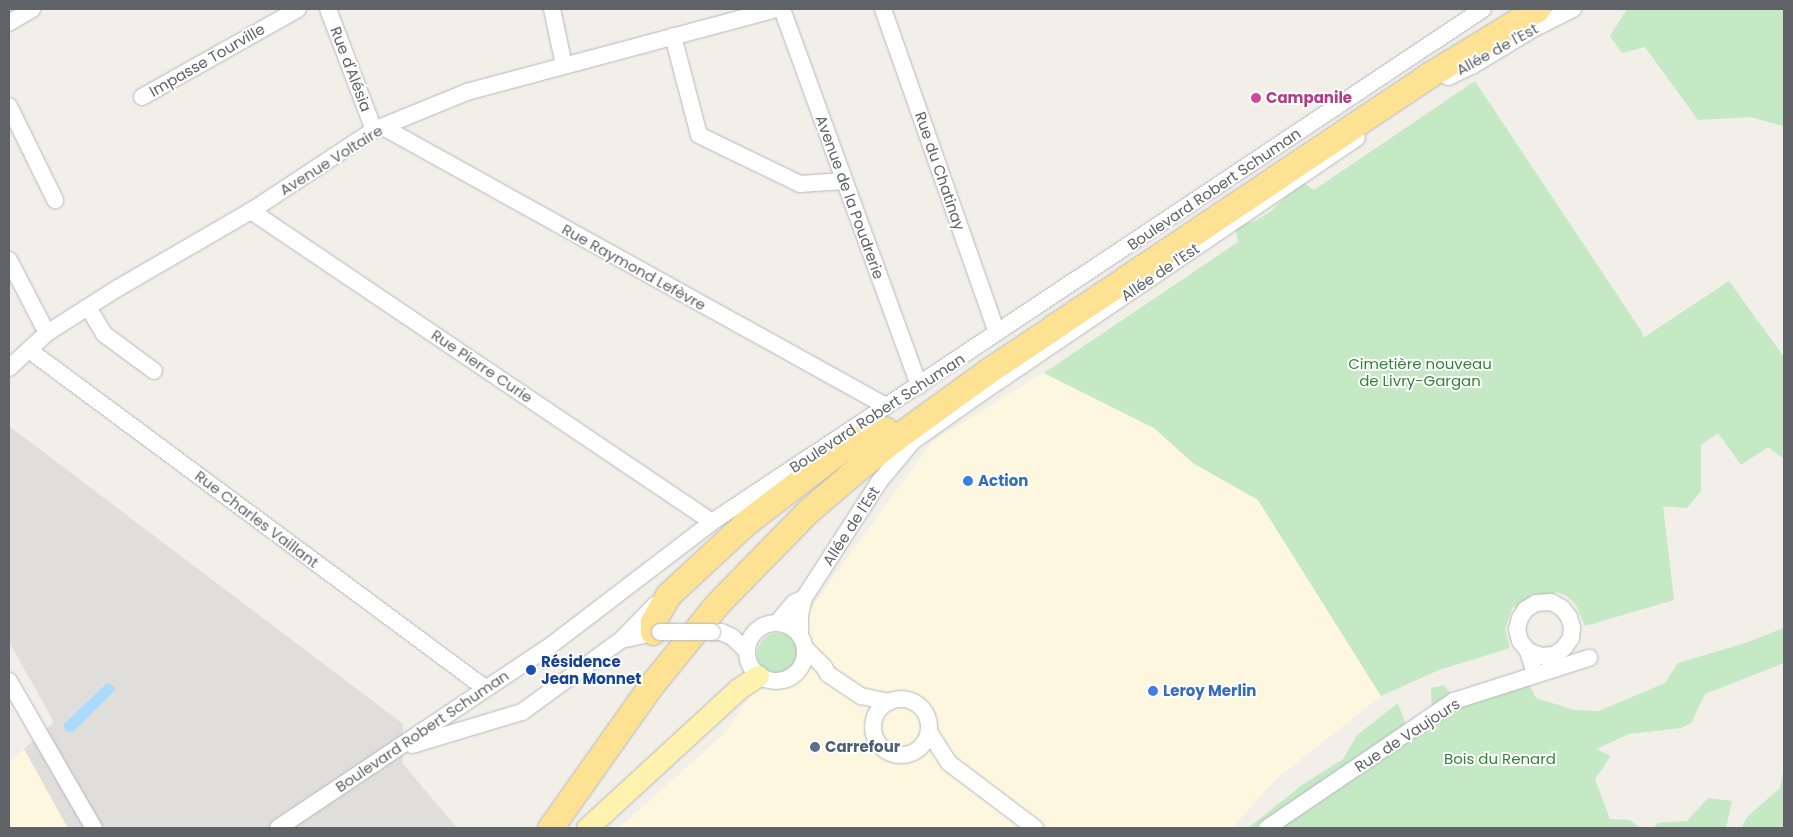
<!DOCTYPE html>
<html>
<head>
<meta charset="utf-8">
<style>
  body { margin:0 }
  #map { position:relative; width:1793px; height:837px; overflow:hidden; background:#f1efe8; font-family:Poppins,sans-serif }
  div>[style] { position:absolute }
  .commercial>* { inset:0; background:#fef7e0 }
  .industrial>* { inset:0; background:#e0deda }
  .green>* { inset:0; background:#c5e8c5 }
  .round { border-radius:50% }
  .water>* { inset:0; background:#aadaff }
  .roads { filter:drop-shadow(0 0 1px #b5b8bc) drop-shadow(0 0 1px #b5b8bc) }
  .minor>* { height:16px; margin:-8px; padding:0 8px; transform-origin:8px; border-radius:8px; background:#fff }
  .minor>.ring { margin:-8px; padding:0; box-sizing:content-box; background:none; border:16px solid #fff; border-radius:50% }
  .major>* { height:21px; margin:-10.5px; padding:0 10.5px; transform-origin:10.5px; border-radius:10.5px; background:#fff2af }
  .highway>* { height:25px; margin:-12.5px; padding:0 12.5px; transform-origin:12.5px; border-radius:12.5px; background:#fde293 }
  .bridges { filter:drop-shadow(0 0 1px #b5b8bc) drop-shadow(0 0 1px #b5b8bc) }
  .minor-bridge>* { height:16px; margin:-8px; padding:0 8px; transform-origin:8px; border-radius:8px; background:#fff }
  .dots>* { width:14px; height:14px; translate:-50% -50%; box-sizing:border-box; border:2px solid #fff; border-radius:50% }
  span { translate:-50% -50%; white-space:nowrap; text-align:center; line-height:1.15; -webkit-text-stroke:4px #fff; paint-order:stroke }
  .street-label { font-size:15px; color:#5f6368 }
  .hotel-label { font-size:15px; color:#b23c85; font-weight:700 }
  .left { translate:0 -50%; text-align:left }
  .park-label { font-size:15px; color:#348238 }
  .shop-label { font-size:15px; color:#366cbe; font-weight:700 }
  .transit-label { font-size:15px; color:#164399; font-weight:700 }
  .service-label { font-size:15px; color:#4e5e75; font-weight:700 }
  .frame { position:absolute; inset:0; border:10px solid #5f6368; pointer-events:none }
</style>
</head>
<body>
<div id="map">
  <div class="commercial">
    <i style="clip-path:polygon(1043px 373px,1154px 428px,1193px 463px,1258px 500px,1381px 696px,1276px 779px,1232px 828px,619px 828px,724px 734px,813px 605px,932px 442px)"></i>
    <i style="clip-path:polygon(24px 749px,68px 828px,9px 828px,9px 763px)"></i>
  </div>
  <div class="industrial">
    <i style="clip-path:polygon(9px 426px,403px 724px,403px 764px,457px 828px,68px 828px,24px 749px,54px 722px,9px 642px)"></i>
  </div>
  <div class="green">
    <i style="clip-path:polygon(1627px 9px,1784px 9px,1784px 126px,1750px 117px,1698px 120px,1645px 47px,1622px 53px,1610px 36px)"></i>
    <i style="clip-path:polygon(1475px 81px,1642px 332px,1643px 338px,1729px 281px,1784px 357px,1784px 459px,1768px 447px,1741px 465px,1718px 433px,1701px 445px,1701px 491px,1687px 508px,1663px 506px,1674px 600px,1585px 626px,1576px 605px,1567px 596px,1556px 592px,1554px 596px,1518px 610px,1513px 606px,1505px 629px,1510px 648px,1439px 670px,1381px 696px,1258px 500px,1193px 463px,1154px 428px,1044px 373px,1238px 242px,1235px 227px,1257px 220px,1271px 211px,1302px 182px,1314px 190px)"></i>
    <i style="clip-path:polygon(1784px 628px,1784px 663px,1705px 694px,1691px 723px,1681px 728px,1629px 734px,1596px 749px,1611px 756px,1595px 779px,1610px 819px,1630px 820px,1640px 828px,1248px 828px,1302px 785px,1343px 759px,1357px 735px,1398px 703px,1409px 733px,1432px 716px,1431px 688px,1444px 685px,1455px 701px,1525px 677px,1536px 698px,1574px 710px,1599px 711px,1665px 683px,1678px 663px,1745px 643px)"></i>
    <i class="round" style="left:757px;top:633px;width:42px;height:42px"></i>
    <i style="clip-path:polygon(1784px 766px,1784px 828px,1741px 828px,1748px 816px,1780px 788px)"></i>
    <i style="clip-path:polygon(1708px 798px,1732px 801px,1726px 828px,1653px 828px,1658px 823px,1687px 821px)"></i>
  </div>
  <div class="water">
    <i style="clip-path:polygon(107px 683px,115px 687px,114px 691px,73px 732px,66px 731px,63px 725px)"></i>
  </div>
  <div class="roads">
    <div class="minor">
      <i style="left:328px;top:9px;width:129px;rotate:69.2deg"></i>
      <i style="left:552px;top:9px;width:57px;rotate:77.9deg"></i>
      <i style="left:782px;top:9px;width:401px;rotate:70deg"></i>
      <i style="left:883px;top:9px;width:343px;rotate:70.6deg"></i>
      <i style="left:9px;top:23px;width:27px;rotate:-31deg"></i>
      <i style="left:673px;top:36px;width:102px;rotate:75.3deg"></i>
      <i style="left:699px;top:135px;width:112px;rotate:25.9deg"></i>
      <i style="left:800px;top:184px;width:44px;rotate:-3.9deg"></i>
      <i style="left:1448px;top:77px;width:26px;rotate:-25deg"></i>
      <i style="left:1472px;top:66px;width:71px;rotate:-31.2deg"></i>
      <i style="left:1533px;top:29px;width:45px;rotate:-26.6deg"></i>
      <i style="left:142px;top:97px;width:179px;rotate:-29.4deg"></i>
      <i style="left:9px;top:106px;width:105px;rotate:63.9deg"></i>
      <i style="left:383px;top:127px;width:575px;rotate:29.02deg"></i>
      <i style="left:251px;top:211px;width:556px;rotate:34deg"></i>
      <i style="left:9px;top:260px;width:82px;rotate:62.5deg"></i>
      <i style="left:88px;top:307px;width:31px;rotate:59deg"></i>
      <i style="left:104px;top:334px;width:62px;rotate:36.5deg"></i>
      <i style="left:29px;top:350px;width:568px;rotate:36.55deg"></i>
      <i style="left:9px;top:368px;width:52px;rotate:-42.6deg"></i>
      <i style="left:47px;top:333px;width:84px;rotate:-32.4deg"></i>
      <i style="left:118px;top:288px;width:154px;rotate:-30.1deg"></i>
      <i style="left:251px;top:211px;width:147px;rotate:-33.4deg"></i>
      <i style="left:374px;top:130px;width:100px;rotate:-22.2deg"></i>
      <i style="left:467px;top:92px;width:321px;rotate:-15deg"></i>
      <i class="ring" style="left:747px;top:623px;width:42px;height:42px"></i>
      <i style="left:777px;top:623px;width:26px;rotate:-50deg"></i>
      <i style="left:794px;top:603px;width:11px;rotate:-27deg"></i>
      <i style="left:712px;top:632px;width:9px"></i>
      <i style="left:721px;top:632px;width:12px;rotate:24deg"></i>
      <i style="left:732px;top:637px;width:21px;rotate:43deg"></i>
      <i style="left:800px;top:635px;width:20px;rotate:-90deg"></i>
      <i style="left:800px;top:615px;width:17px;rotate:-77deg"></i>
      <i style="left:804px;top:598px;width:138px;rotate:-57.1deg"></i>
      <i style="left:879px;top:482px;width:53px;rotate:-50.3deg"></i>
      <i style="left:913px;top:441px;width:75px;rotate:-35.2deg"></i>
      <i style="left:974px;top:398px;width:463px;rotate:-34.2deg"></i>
      <i style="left:621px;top:640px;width:50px;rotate:-45.8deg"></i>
      <i style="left:806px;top:649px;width:25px;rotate:45deg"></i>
      <i style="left:824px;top:667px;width:8px;rotate:60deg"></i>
      <i style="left:828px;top:674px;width:40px;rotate:34deg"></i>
      <i style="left:861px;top:696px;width:29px;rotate:12deg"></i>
      <i style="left:1528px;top:651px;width:14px;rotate:21deg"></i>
      <i style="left:1541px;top:656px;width:13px;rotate:-4deg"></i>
      <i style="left:1554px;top:655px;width:12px;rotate:-35deg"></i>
      <i style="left:1564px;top:648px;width:12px;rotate:-55deg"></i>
      <i style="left:1571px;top:638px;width:11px;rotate:-85deg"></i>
      <i style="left:1572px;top:627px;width:10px;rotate:-107deg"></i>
      <i style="left:1569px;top:617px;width:11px;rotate:-128deg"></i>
      <i style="left:1562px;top:608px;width:13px;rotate:-151deg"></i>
      <i style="left:1551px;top:602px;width:15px;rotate:176deg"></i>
      <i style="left:1536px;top:603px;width:12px;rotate:149deg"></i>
      <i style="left:1526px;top:609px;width:11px;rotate:124deg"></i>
      <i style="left:1520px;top:618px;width:11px;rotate:105deg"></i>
      <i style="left:1517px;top:629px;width:12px;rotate:76deg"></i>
      <i style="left:1520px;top:641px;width:13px;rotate:51deg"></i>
      <i style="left:1528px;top:651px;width:24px;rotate:73deg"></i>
      <i style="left:9px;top:681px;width:170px;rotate:60deg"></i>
      <i class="ring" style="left:873px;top:699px;width:40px;height:40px"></i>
      <i style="left:929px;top:732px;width:37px;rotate:57deg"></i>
      <i style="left:949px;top:763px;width:108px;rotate:37.1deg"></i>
      <i style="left:412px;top:745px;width:115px;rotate:-16.7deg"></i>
      <i style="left:522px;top:712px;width:122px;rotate:-36deg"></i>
      <i style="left:621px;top:640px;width:40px;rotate:-12deg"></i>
      <i style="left:278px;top:828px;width:327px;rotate:-33.8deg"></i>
      <i style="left:550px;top:646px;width:204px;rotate:-37.4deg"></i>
      <i style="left:712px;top:522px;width:926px;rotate:-33.64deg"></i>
      <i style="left:1267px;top:828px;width:226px;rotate:-34.2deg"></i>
      <i style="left:1454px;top:701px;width:142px;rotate:-17.7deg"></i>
    </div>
    <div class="major">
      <i style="left:587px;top:828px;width:205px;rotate:-42.6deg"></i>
      <i style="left:738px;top:689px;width:24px;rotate:-33deg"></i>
    </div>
    <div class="highway">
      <i style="left:653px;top:632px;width:10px;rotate:-90deg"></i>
      <i style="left:653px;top:622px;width:31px;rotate:-61deg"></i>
      <i style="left:668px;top:595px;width:109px;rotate:-42.8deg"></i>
      <i style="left:748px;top:521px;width:117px;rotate:-37.4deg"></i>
      <i style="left:841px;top:450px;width:32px;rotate:-32deg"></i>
      <i style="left:868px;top:433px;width:17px;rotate:-13deg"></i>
      <i style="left:550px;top:828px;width:176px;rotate:-54.7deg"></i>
      <i style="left:652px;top:684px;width:103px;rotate:-50.9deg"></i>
      <i style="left:717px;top:604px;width:130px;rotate:-45.6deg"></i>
      <i style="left:808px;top:511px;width:55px;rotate:-40.6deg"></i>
      <i style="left:850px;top:475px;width:57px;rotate:-39.3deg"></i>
      <i style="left:894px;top:439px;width:116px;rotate:-35.9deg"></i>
      <i style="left:988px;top:371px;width:531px;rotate:-33.87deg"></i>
      <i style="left:1429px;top:75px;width:127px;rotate:-31.4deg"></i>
    </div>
  </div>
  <div class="bridges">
    <div class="minor-bridge">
      <i style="left:660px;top:632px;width:52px"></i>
    </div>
  </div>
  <div class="dots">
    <i style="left:1256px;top:98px;background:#d1479c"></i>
    <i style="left:968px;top:481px;background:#3f7fe0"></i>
    <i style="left:531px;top:670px;background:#1a4fb4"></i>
    <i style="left:1153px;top:691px;background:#3f7fe0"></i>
    <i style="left:815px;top:747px;background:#5c6f8a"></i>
  </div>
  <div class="street-label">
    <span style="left:1497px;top:49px;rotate:-29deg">Allée de l'Est</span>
    <span style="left:207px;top:60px;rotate:-30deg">Impasse Tourville</span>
    <span style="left:351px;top:69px;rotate:69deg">Rue d'Alésia</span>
    <span style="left:331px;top:160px;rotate:-32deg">Avenue Voltaire</span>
    <span style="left:940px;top:171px;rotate:71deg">Rue du Chatinay</span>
    <span style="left:1214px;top:189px;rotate:-34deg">Boulevard Robert Schuman</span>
    <span style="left:850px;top:197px;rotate:70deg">Avenue de la Poudrerie</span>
    <span style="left:634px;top:267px;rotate:29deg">Rue Raymond Lefèvre</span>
    <span style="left:1160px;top:272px;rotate:-34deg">Allée de l'Est</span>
    <span style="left:482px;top:366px;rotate:34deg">Rue Pierre Curie</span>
    <span style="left:877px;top:413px;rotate:-33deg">Boulevard Robert Schuman</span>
    <span style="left:257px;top:519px;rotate:37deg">Rue Charles Vaillant</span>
    <span style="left:851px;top:526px;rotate:-57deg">Allée de l'Est</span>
    <span style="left:422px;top:731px;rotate:-34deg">Boulevard Robert Schuman</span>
    <span style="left:1407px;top:735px;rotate:-33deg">Rue de Vaujours</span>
  </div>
  <div class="hotel-label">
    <span class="left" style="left:1266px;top:98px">Campanile</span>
  </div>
  <div class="park-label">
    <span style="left:1420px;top:372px">Cimetière nouveau<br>de Livry-Gargan</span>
    <span style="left:1500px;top:759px">Bois du Renard</span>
  </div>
  <div class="shop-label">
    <span class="left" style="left:978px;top:481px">Action</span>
    <span class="left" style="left:1163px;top:691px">Leroy Merlin</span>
  </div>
  <div class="transit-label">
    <span class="left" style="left:541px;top:670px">Résidence<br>Jean Monnet</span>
  </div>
  <div class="service-label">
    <span class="left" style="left:825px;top:747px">Carrefour</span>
  </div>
  <div class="frame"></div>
</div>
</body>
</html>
